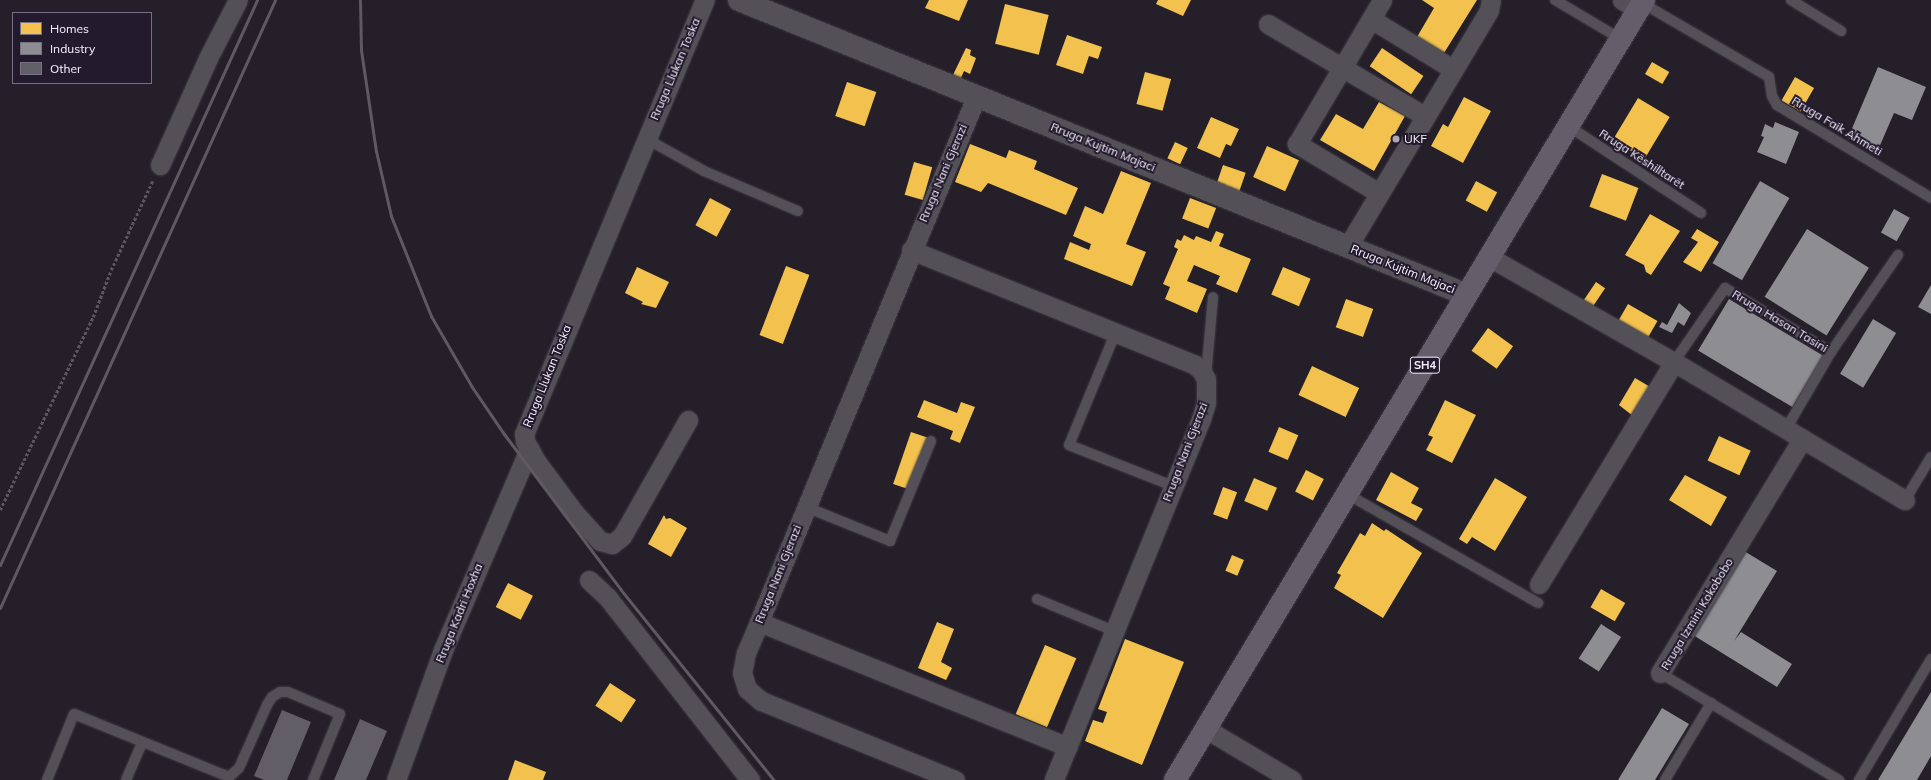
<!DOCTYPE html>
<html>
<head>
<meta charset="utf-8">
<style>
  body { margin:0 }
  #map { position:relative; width:1931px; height:780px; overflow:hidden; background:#241f29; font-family:Mulish,sans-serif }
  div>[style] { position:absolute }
  .homes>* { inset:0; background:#f2c14e; transform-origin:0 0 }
  .industry>* { inset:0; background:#8d8d92; transform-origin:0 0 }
  .building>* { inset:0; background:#625e67 }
  .path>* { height:2.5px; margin-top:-1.25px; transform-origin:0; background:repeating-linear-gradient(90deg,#5a575f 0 3px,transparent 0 5px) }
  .roads { filter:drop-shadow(0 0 1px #3f3b44) drop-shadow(0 0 1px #3f3b44) }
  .service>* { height:10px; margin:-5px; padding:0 5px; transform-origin:5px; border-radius:5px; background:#545058 }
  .minor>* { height:19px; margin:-9.5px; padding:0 9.5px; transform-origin:9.5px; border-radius:9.5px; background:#545058 }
  .tertiary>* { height:22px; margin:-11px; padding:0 11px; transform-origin:11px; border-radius:11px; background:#545058 }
  .primary>* { height:22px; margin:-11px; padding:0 11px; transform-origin:11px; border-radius:11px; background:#635e6a }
  .rail>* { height:3px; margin:-1.5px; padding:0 1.5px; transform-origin:1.5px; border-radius:1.5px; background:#5e5a61 }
  .dots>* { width:11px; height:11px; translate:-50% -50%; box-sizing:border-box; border:2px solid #231b2d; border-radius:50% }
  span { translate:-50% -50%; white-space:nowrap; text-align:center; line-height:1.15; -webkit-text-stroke:4px #231b2d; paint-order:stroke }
  .shield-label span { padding:1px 3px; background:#231b2d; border:1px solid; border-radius:3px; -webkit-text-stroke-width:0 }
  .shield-label { font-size:11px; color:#f7f2ff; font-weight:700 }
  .street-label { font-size:12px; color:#f7f2ff }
  .poi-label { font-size:12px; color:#f7f2ff }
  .left { translate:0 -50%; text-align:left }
  .legend { position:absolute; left:12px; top:12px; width:140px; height:72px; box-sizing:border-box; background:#231b2d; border:1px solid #787181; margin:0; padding:5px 7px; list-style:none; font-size:12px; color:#f7f2ff }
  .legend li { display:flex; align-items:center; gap:8px; height:20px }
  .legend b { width:20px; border:1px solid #787181 }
</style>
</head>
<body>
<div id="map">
  <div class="homes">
    <i style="clip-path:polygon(929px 0,968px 0,959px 21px,925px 8px)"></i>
    <i style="clip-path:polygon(1158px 0,1191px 0,1183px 16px,1156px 4px)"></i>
    <i style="clip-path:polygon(1422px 0,1477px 0,1444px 53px,1417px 37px,1434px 8px)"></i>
    <i style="left:1005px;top:4px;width:45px;height:41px;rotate:14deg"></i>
    <i style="clip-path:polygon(1067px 35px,1102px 47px,1098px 59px,1089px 56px,1083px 74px,1056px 65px)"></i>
    <i style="clip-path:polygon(966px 48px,971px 50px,970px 55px,976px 58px,970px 74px,964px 71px,960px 80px,952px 77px)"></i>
    <i style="left:1382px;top:48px;width:50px;height:22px;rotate:34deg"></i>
    <i style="left:1652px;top:62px;width:20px;height:14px;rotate:30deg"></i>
    <i style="left:1145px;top:72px;width:27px;height:33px;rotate:15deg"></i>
    <i style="left:1795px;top:77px;width:22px;height:27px;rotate:30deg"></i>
    <i style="left:847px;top:82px;width:31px;height:36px;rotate:19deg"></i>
    <i style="clip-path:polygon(1464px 97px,1491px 111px,1463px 163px,1431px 146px,1443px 124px,1448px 127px)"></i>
    <i style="left:1638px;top:98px;width:37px;height:49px;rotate:31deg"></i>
    <i style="clip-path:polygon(1379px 102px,1405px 116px,1374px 171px,1320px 140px,1336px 114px,1363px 129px)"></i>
    <i style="clip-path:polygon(1211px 117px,1239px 129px,1231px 146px,1226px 144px,1220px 158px,1197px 148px)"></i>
    <i style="left:1175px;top:142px;width:14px;height:18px;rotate:25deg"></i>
    <i style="clip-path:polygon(970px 144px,1006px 158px,1009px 150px,1037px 161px,1034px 169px,1078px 188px,1066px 215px,988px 183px,981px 192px,955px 182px)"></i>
    <i style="left:1267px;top:146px;width:35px;height:34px;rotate:24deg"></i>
    <i style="left:914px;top:162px;width:19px;height:34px;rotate:16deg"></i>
    <i style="left:1223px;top:165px;width:24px;height:20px;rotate:19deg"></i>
    <i style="clip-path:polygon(1121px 171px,1151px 183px,1126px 244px,1146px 252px,1132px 286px,1064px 259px,1070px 242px,1089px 250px,1091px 244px,1073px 236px,1085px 206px,1103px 214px)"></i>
    <i style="left:1602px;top:174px;width:39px;height:35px;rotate:21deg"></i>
    <i style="left:1476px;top:181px;width:24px;height:22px;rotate:28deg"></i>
    <i style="left:710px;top:198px;width:24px;height:31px;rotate:28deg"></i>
    <i style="left:1190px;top:198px;width:28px;height:22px;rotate:21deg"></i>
    <i style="clip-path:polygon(1650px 214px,1680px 231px,1651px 275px,1646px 272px,1644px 265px,1625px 255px)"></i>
    <i style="clip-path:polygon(1697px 229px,1719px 242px,1701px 272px,1683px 262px,1698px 242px,1691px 238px)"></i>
    <i style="clip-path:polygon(1216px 231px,1224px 234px,1219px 246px,1251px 259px,1237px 293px,1216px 284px,1220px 276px,1194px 265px,1187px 281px,1207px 289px,1197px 313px,1165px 299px,1170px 287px,1163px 284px,1178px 249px,1174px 247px,1177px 239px,1181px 241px,1184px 235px,1194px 240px,1196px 236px,1211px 242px)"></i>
    <i style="left:786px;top:266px;width:25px;height:74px;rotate:21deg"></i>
    <i style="clip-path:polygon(637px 267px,669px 282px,656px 308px,641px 304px,643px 302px,625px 293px)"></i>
    <i style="left:1283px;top:267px;width:30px;height:30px;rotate:23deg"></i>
    <i style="left:1596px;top:282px;width:11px;height:22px;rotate:34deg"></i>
    <i style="left:1346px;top:299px;width:29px;height:30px;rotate:20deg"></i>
    <i style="left:1628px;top:304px;width:34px;height:21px;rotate:30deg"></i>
    <i style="left:1488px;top:328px;width:31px;height:28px;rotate:36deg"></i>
    <i style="left:1312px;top:366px;width:52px;height:32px;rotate:25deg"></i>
    <i style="clip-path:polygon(1635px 378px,1652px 388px,1633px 416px,1619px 405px)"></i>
    <i style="clip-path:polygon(924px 400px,957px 413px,961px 402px,975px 407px,960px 443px,950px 439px,953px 431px,917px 417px)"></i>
    <i style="clip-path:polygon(1445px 400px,1476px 415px,1452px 463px,1426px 450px,1433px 437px,1428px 435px)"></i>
    <i style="left:1279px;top:427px;width:21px;height:27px;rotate:23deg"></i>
    <i style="left:911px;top:432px;width:18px;height:55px;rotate:19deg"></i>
    <i style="left:1719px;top:436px;width:35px;height:27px;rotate:25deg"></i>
    <i style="left:1306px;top:470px;width:20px;height:24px;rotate:27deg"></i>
    <i style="clip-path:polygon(1391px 472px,1419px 488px,1411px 503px,1423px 509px,1416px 521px,1376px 500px)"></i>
    <i style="clip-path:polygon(1685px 475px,1727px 497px,1711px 526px,1669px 500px)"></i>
    <i style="left:1254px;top:478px;width:25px;height:25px;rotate:23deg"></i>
    <i style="clip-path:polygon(1495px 478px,1527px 497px,1495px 551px,1472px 537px,1467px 544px,1459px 539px)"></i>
    <i style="left:1223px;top:487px;width:15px;height:29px;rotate:20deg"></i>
    <i style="clip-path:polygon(664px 515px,666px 519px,670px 518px,687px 528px,671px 557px,648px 544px)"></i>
    <i style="clip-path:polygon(1372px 523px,1384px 531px,1386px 529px,1422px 553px,1383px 618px,1334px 588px,1341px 575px,1337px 573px,1360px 533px,1365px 536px)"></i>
    <i style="left:1232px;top:555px;width:13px;height:17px;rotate:23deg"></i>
    <i style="left:508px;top:583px;width:28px;height:27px;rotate:27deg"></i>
    <i style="left:1601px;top:589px;width:28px;height:21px;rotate:30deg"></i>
    <i style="clip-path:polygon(937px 622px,954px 629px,941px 662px,952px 668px,946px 680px,918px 668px)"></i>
    <i style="clip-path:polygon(1125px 639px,1184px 662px,1142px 765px,1085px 741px,1093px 720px,1103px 723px,1107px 712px,1098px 709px)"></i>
    <i style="left:1045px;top:645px;width:34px;height:75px;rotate:23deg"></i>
    <i style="left:610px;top:683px;width:31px;height:27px;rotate:33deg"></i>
    <i style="clip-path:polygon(515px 760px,546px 772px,543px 780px,508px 780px)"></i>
  </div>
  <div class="industry">
    <i style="clip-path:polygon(1878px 67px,1926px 87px,1912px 120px,1894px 113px,1878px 150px,1848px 138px)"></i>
    <i style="clip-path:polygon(1775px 122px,1799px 132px,1786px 164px,1757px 152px,1764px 137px,1761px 136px,1765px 124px,1773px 128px)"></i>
    <i style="left:1760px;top:181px;width:34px;height:95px;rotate:30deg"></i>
    <i style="left:1894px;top:209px;width:18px;height:27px;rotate:29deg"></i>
    <i style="left:1807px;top:229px;width:73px;height:80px;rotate:32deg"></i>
    <i style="clip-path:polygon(1931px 285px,1931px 314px,1918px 307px)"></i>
    <i style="left:1729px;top:299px;width:110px;height:60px;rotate:31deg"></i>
    <i style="clip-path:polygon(1679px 303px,1691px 313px,1684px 326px,1678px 322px,1672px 333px,1659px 327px,1662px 322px,1667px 325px)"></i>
    <i style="left:1873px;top:319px;width:27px;height:64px;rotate:31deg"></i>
    <i style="clip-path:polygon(1744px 551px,1777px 571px,1734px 641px,1741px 632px,1792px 664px,1777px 687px,1693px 635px)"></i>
    <i style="left:1601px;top:624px;width:24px;height:41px;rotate:33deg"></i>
    <i style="clip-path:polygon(1931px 692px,1931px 756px,1917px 780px,1878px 780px)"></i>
    <i style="clip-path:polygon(1662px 708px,1689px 724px,1655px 780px,1618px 780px)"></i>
  </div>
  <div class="building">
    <i style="clip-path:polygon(282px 710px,311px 722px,287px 780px,264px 780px,254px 776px)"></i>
    <i style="clip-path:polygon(360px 719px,387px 731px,366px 780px,334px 780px)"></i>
  </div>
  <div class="path">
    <i style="left:0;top:510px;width:214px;rotate:-64.3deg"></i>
    <i style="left:93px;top:317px;width:50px;rotate:-69deg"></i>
    <i style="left:111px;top:270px;width:99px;rotate:-65deg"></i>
  </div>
  <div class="roads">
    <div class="service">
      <i style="left:1555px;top:0;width:77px;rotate:30.6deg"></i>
      <i style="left:1791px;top:0;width:59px;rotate:31.8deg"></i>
      <i style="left:1642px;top:3px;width:147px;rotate:30.2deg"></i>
      <i style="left:1769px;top:77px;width:19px;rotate:81deg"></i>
      <i style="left:1772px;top:96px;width:10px;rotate:61deg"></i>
      <i style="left:1777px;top:105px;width:180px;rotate:31.1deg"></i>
      <i style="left:1568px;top:126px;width:159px;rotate:33.2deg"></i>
      <i style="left:645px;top:138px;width:68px;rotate:29.2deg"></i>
      <i style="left:704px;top:171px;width:102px;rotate:23.1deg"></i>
      <i style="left:1115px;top:334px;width:120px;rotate:112.5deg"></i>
      <i style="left:1069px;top:445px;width:112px;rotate:21.5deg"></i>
      <i style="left:1674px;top:362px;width:90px;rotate:-55.4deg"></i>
      <i style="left:1725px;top:288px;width:124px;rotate:31.1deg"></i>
      <i style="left:1831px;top:352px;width:118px;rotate:-55.4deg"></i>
      <i style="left:1206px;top:376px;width:79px;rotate:-84.9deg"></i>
      <i style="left:1786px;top:429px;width:89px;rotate:-59.7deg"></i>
      <i style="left:1347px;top:494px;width:220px;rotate:29.7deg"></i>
      <i style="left:1905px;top:500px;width:50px;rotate:-58.8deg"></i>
      <i style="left:806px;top:507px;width:91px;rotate:22deg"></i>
      <i style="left:890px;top:541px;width:108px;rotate:-67.7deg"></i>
      <i style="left:1037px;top:599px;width:83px;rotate:22.6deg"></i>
      <i style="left:1660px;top:673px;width:209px;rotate:30.9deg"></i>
      <i style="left:47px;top:780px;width:71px;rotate:-67.8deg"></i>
      <i style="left:74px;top:714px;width:167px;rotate:22.1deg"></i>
      <i style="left:229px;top:777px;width:13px;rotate:-42deg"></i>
      <i style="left:239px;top:768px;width:69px;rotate:-66deg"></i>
      <i style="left:267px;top:705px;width:9px;rotate:-58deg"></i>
      <i style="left:272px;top:697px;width:9px;rotate:-32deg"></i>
      <i style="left:280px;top:692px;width:8px"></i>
      <i style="left:288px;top:692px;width:56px;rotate:22.9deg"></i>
      <i style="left:340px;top:714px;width:71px;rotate:112.2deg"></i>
      <i style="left:126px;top:780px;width:40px;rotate:-66.6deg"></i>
      <i style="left:1665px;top:780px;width:90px;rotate:-59.1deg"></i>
      <i style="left:1859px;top:780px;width:141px;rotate:-59.2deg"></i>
    </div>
    <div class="minor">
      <i style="left:1622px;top:0;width:19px;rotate:32deg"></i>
      <i style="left:1371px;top:19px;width:96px;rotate:31.4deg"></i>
      <i style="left:1268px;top:24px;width:182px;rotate:30.4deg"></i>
      <i style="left:160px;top:165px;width:117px;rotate:-65.8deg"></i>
      <i style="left:208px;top:58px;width:65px;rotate:-62.7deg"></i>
      <i style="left:1379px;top:193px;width:96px;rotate:-149.1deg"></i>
      <i style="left:1297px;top:144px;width:167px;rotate:-59.4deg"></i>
      <i style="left:1348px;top:246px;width:275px;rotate:-59.1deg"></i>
      <i style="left:1489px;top:10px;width:10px;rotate:-79deg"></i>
      <i style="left:911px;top:250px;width:306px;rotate:22deg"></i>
      <i style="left:1195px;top:365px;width:8px;rotate:40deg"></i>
      <i style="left:1201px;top:370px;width:10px;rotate:61deg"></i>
      <i style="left:1206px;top:379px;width:24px;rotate:90deg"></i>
      <i style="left:1206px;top:403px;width:17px;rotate:107deg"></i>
      <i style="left:1201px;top:419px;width:390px;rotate:112.2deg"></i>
      <i style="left:1489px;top:257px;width:213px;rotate:29.6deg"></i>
      <i style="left:1674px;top:362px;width:269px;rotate:30.9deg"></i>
      <i style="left:688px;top:420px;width:133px;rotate:119.6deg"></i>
      <i style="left:622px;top:536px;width:13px;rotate:141deg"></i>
      <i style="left:612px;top:544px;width:12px;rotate:-166deg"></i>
      <i style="left:600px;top:541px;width:40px;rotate:-132deg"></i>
      <i style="left:573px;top:511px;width:62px;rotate:-126.5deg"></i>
      <i style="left:536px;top:461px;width:23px;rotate:-119deg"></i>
      <i style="left:525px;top:441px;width:7px;rotate:-98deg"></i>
      <i style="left:524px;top:434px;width:470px;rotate:-67.4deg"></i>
      <i style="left:589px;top:580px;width:26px;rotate:43deg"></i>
      <i style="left:608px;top:598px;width:231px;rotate:52deg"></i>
      <i style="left:1539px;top:584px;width:260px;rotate:-58.7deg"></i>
      <i style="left:759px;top:622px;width:333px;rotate:22deg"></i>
      <i style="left:1660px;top:673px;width:274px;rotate:-58.7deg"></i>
      <i style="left:1206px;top:729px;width:100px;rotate:30.7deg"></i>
      <i style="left:396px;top:780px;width:138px;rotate:-70.1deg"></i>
      <i style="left:443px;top:650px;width:219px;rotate:-66.8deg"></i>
      <i style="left:955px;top:780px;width:209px;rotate:-157.8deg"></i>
      <i style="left:761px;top:701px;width:18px;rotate:-139deg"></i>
      <i style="left:747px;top:689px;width:17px;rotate:-107deg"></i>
      <i style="left:742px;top:673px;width:20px;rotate:-79deg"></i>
      <i style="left:746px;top:653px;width:34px;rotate:-67deg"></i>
      <i style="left:759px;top:622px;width:568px;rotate:-67.54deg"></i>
    </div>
    <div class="tertiary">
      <i style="left:739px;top:0;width:785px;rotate:22.06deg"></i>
    </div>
    <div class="primary">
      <i style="left:1175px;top:780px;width:910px;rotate:-58.98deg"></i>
    </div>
  </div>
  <div class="rail">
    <i style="left:360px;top:0;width:50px;rotate:88.9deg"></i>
    <i style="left:361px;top:50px;width:102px;rotate:81.6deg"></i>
    <i style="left:376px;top:151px;width:67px;rotate:77deg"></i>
    <i style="left:391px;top:216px;width:108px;rotate:68.2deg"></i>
    <i style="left:431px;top:316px;width:82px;rotate:60deg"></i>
    <i style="left:472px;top:387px;width:57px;rotate:55.8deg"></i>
    <i style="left:504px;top:434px;width:195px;rotate:53.1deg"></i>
    <i style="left:621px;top:590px;width:244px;rotate:51.2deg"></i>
    <i style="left:0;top:565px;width:621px;rotate:-65.54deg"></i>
    <i style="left:0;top:608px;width:667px;rotate:-65.66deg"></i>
  </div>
  <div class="dots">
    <i style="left:1396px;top:139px;background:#ada8b4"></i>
  </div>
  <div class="shield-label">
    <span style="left:1425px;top:365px">SH4</span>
  </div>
  <div class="street-label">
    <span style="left:675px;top:69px;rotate:-67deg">Rruga Llukan Toska</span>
    <span style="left:1837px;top:126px;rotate:31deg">Rruga Faik Ahmeti</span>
    <span style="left:1103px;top:147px;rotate:22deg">Rruga Kujtim Majaci</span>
    <span style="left:1642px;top:159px;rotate:33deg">Rruga Këshilltarët</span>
    <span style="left:943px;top:173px;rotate:-67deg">Rruga Nani Gjerazi</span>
    <span style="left:1403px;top:269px;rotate:22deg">Rruga Kujtim Majaci</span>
    <span style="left:1780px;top:321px;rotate:31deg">Rruga Hasan Tasini</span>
    <span style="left:547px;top:376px;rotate:-68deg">Rruga Llukan Toska</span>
    <span style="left:1185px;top:452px;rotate:-69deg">Rruga Nani Gjerazi</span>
    <span style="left:778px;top:574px;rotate:-68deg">Rruga Nani Gjerazi</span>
    <span style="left:459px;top:613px;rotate:-68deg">Rruga Kadri Hoxha</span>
    <span style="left:1697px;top:614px;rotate:-59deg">Rruga Izmini Kokobobo</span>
  </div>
  <div class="poi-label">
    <span class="left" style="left:1404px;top:139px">UKF</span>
  </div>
  <ul class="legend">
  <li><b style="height:11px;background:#f2c14e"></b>Homes</li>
  <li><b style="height:11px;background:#8d8d92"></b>Industry</li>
  <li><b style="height:11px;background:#625e67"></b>Other</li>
  </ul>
</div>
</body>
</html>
